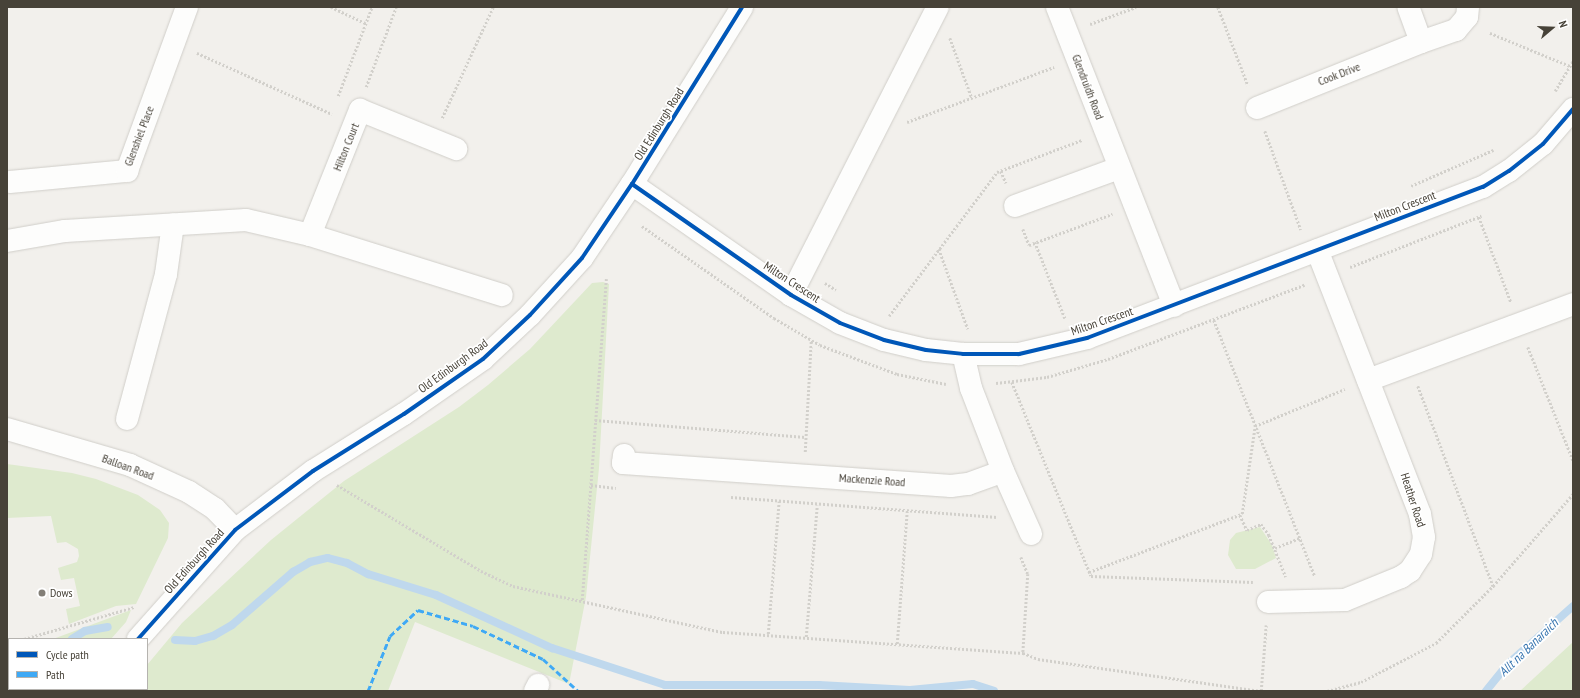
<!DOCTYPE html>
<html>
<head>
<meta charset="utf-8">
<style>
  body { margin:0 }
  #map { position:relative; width:1580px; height:698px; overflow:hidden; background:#f2f0ec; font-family:"PT Sans Narrow",sans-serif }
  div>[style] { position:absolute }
  .green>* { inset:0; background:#deeace }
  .stream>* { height:8px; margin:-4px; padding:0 4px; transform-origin:4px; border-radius:4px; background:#bfd8ed }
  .path>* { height:2.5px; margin-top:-1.25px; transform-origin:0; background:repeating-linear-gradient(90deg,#d2d0cb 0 2px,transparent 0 4px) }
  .roads { filter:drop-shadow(0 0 1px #d0cec9) drop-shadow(0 0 1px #d0cec9) }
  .minor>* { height:22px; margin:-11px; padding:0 11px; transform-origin:11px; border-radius:11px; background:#fdfdfc }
  .quiet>* { height:3px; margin-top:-1.5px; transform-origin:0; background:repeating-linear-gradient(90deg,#3fa9f5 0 6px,transparent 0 9px) }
  .cycleway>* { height:4px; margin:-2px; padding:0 2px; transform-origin:2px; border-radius:2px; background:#0057b8 }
  .dots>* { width:11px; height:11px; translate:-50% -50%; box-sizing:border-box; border:2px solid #fff; border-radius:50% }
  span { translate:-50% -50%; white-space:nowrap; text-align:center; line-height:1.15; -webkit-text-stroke:3.5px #fff; paint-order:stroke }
  .street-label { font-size:12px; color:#474238 }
  .poi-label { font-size:12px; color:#474238 }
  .left { translate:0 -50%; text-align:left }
  .water-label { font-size:13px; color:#3674af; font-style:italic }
  .frame { position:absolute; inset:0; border:8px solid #474238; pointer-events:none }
  .legend { position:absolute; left:8px; top:638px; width:140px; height:52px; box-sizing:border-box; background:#fff; border:1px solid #b5b3af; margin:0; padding:5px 7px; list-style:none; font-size:12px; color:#474238 }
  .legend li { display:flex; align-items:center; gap:8px; height:20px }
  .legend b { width:20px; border:1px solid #b5b3af }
  .north { position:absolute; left:1532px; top:8px; width:40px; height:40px; -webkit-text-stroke:3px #fff; paint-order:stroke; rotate:71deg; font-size:11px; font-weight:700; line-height:16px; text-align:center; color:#474238 }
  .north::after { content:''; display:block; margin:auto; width:14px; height:18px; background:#474238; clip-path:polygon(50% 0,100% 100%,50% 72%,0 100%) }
</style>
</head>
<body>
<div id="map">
  <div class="green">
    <i style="clip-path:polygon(603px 282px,609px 284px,599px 468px,586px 597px,569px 684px,415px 622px,388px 691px,128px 691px,147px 689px,147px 665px,182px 623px,271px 540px,344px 481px,459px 407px,488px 385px,530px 349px,592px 283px)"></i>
    <i style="clip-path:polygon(7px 464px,72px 473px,96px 479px,138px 495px,160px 510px,169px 523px,168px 538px,136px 604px,116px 606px,69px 624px,66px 609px,80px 606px,74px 578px,61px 580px,58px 568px,77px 562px,79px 556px,78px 549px,66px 542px,57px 543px,51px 516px,7px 518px)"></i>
    <i style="clip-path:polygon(1260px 527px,1272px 545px,1276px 558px,1255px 569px,1236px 569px,1228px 555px,1230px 540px,1236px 533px)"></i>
    <i style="clip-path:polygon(131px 610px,126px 622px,111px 639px,53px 639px)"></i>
    <i style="clip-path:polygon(1573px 642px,1573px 691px,1520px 691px)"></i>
    <i style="clip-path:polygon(7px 658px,9px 658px,9px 689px,67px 689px,7px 691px)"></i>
  </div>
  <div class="stream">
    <i style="left:72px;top:639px;width:15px;rotate:-32deg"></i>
    <i style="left:85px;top:631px;width:23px;rotate:-10deg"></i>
    <i style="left:175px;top:640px;width:20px;rotate:3deg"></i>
    <i style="left:195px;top:641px;width:19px;rotate:-16deg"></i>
    <i style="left:213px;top:636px;width:22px;rotate:-30deg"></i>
    <i style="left:232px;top:625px;width:81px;rotate:-41deg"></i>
    <i style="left:293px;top:572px;width:20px;rotate:-30deg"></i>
    <i style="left:310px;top:562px;width:18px;rotate:-13deg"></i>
    <i style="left:328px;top:558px;width:20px;rotate:15deg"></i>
    <i style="left:347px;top:563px;width:24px;rotate:28deg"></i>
    <i style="left:368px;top:574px;width:71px;rotate:17.2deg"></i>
    <i style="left:436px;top:595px;width:128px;rotate:24.6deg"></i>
    <i style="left:552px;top:648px;width:119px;rotate:18.1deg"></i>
    <i style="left:665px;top:685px;width:154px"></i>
    <i style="left:819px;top:685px;width:91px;rotate:3.1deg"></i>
    <i style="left:910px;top:690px;width:63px;rotate:-5.4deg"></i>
    <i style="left:973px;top:684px;width:22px;rotate:18deg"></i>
    <i style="left:9px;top:691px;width:3px;rotate:-45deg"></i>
    <i style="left:1486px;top:691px;width:35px;rotate:-51deg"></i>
    <i style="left:1508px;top:664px;width:87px;rotate:-41.7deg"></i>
  </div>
  <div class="path">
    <i style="left:331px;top:7px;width:38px;rotate:25deg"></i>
    <i style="left:1218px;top:7px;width:84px;rotate:69deg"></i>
    <i style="left:1090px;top:24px;width:49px;rotate:-20.3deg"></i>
    <i style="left:1490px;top:33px;width:87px;rotate:22.4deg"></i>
    <i style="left:950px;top:38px;width:64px;rotate:69.9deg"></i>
    <i style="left:197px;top:53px;width:148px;rotate:24.3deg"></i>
    <i style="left:366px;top:87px;width:85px;rotate:-69.4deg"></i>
    <i style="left:1555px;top:91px;width:35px;rotate:-59deg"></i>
    <i style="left:338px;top:96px;width:95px;rotate:-69.1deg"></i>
    <i style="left:442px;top:118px;width:122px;rotate:-65.3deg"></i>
    <i style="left:907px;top:122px;width:157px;rotate:-20.5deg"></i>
    <i style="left:1265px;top:131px;width:105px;rotate:70deg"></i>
    <i style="left:1001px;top:171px;width:13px;rotate:67deg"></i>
    <i style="left:1411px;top:186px;width:90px;rotate:-23.7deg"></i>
    <i style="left:1479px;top:217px;width:91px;rotate:69.4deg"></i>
    <i style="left:642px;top:226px;width:161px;rotate:34.9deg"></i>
    <i style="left:774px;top:318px;width:53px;rotate:30.4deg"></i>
    <i style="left:820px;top:345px;width:82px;rotate:20.6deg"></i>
    <i style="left:897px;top:374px;width:50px;rotate:11.5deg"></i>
    <i style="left:1023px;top:229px;width:17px;rotate:69deg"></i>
    <i style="left:1029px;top:245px;width:89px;rotate:-20.5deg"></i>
    <i style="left:1035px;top:242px;width:82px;rotate:68.5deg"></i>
    <i style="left:939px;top:249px;width:85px;rotate:70.1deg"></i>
    <i style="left:1350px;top:267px;width:141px;rotate:-21.3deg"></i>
    <i style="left:825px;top:283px;width:13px;rotate:32deg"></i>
    <i style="left:889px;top:316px;width:180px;rotate:-53.1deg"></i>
    <i style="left:997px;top:172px;width:91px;rotate:-20.6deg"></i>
    <i style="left:1214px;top:320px;width:275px;rotate:68.5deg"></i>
    <i style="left:1528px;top:347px;width:122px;rotate:68.3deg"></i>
    <i style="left:1012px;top:382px;width:209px;rotate:67.8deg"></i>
    <i style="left:1091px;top:576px;width:162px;rotate:2.1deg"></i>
    <i style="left:996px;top:383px;width:51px;rotate:-6.7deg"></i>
    <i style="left:1047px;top:377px;width:64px;rotate:-16.4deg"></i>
    <i style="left:1108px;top:359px;width:210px;rotate:-20.7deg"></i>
    <i style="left:1418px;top:386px;width:214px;rotate:69.4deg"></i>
    <i style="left:595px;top:420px;width:211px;rotate:4.6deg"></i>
    <i style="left:805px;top:452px;width:112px;rotate:-86.9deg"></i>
    <i style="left:337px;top:485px;width:168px;rotate:30.8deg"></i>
    <i style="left:481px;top:571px;width:35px;rotate:25deg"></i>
    <i style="left:513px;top:586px;width:215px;rotate:12.4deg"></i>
    <i style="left:723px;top:632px;width:301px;rotate:4deg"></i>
    <i style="left:1023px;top:653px;width:16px;rotate:22deg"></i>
    <i style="left:1038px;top:659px;width:223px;rotate:8.2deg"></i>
    <i style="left:591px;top:485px;width:25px;rotate:7deg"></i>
    <i style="left:731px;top:497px;width:267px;rotate:4.3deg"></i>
    <i style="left:1240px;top:515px;width:17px;rotate:65deg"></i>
    <i style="left:1247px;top:530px;width:15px;rotate:-23deg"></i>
    <i style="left:1261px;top:524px;width:14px;rotate:54deg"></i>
    <i style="left:1269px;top:535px;width:45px;rotate:68deg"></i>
    <i style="left:1275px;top:548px;width:27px;rotate:-22deg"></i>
    <i style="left:1021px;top:557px;width:18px;rotate:68deg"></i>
    <i style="left:1028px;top:574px;width:79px;rotate:93.6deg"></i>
    <i style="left:1089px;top:572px;width:164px;rotate:-20.8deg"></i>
    <i style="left:1242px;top:514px;width:89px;rotate:-81.6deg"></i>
    <i style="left:1255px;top:426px;width:97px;rotate:-22.3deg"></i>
    <i style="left:582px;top:600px;width:322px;rotate:-85.7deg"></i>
    <i style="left:768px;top:634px;width:133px;rotate:-85.3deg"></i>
    <i style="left:806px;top:637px;width:132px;rotate:-85.2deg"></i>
    <i style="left:24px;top:639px;width:115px;rotate:-16.2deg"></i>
    <i style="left:7px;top:644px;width:2px;rotate:-27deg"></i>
    <i style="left:897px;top:644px;width:133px;rotate:-85.7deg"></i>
    <i style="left:1261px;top:691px;width:66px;rotate:-85.7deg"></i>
    <i style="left:1327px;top:691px;width:35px;rotate:-15deg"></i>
    <i style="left:1361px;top:682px;width:85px;rotate:-27.5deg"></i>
    <i style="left:1436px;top:643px;width:81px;rotate:-45deg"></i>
    <i style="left:1493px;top:586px;width:122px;rotate:-49deg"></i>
  </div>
  <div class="roads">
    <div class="minor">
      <i style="left:1057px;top:7px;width:321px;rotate:68.6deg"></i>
      <i style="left:1421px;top:42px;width:37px;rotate:-19deg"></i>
      <i style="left:1456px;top:30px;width:17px;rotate:-50deg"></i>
      <i style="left:1467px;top:17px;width:10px;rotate:-84deg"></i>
      <i style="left:1257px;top:108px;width:177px;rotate:-21.9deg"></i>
      <i style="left:1421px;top:42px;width:37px;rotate:-110deg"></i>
      <i style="left:10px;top:182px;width:118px;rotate:-5.4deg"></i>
      <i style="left:127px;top:171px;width:175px;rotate:-69.9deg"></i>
      <i style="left:632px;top:184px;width:194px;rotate:34.9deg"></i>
      <i style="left:791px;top:295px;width:56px;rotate:29.7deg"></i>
      <i style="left:840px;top:323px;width:47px;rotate:21.1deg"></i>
      <i style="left:884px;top:340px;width:43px;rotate:13.4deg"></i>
      <i style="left:926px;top:350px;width:37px;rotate:6deg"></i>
      <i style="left:963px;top:354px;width:56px"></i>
      <i style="left:1019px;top:354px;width:70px;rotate:-13.2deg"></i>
      <i style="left:1087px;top:338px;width:424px;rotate:-20.9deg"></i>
      <i style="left:1483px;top:187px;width:31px;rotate:-32deg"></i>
      <i style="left:1509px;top:171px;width:43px;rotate:-38.5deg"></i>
      <i style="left:1543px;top:144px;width:46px;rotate:-49.4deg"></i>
      <i style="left:1015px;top:206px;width:111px;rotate:-20.1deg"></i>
      <i style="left:310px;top:235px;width:135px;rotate:-68.2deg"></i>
      <i style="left:360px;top:110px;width:104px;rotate:22.1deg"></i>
      <i style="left:7px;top:241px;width:59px;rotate:-9.8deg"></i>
      <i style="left:65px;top:231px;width:181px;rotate:-3.5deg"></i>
      <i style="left:246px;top:220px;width:66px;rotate:13.2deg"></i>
      <i style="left:310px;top:235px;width:201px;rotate:17.4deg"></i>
      <i style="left:791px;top:295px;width:323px;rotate:-63deg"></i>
      <i style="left:1368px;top:380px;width:219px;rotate:-20.3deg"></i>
      <i style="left:127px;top:419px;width:150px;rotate:-74.9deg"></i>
      <i style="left:166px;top:274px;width:50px;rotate:-82deg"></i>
      <i style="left:7px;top:429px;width:128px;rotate:16.3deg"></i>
      <i style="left:130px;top:465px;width:65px;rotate:24.6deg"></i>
      <i style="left:189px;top:492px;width:31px;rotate:33deg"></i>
      <i style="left:215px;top:509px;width:29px;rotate:46deg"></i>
      <i style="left:624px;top:455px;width:8px;rotate:97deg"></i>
      <i style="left:623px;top:463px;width:329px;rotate:4deg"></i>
      <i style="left:951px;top:486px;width:17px;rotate:-7deg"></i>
      <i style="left:968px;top:484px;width:37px;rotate:-20deg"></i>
      <i style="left:1003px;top:471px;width:89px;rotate:-111.1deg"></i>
      <i style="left:971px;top:388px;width:35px;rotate:-103deg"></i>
      <i style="left:1003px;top:471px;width:69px;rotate:66deg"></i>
      <i style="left:1268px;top:602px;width:77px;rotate:-1.5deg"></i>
      <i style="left:1345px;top:600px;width:61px;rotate:-22.3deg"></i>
      <i style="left:1401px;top:577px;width:11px;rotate:-34deg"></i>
      <i style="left:1410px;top:571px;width:20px;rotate:-57deg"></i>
      <i style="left:1421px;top:554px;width:17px;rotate:-80deg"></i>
      <i style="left:1424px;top:537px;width:23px;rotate:-100deg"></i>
      <i style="left:1420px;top:514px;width:283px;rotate:-111.3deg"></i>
      <i style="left:138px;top:639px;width:146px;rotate:-48.3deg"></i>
      <i style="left:235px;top:530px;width:98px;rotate:-37.1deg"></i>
      <i style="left:313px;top:471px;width:107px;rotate:-32.1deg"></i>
      <i style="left:404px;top:414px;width:96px;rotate:-34.8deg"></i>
      <i style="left:483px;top:359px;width:64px;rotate:-43.1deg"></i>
      <i style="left:530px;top:315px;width:77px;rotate:-47.6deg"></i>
      <i style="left:582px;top:258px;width:89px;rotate:-56deg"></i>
      <i style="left:632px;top:184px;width:208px;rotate:-58.1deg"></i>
      <i style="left:98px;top:691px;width:2px;rotate:-63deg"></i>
      <i style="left:535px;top:691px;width:7px;rotate:-63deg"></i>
    </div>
  </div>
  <div class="quiet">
    <i style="left:368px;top:691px;width:59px;rotate:-68.2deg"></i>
    <i style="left:390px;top:636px;width:38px;rotate:-43deg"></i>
    <i style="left:418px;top:610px;width:57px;rotate:16.2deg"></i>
    <i style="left:473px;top:626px;width:77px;rotate:25.2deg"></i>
    <i style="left:543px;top:659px;width:47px;rotate:42.4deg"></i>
  </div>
  <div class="cycleway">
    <i style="left:632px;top:184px;width:194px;rotate:34.9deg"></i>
    <i style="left:791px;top:295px;width:56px;rotate:29.7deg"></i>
    <i style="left:840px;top:323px;width:47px;rotate:21.1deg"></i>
    <i style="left:884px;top:340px;width:43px;rotate:13.4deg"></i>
    <i style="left:926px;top:350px;width:37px;rotate:6deg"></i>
    <i style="left:963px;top:354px;width:56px"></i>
    <i style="left:1019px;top:354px;width:70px;rotate:-13.2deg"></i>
    <i style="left:1087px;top:338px;width:424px;rotate:-20.9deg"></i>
    <i style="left:1483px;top:187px;width:31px;rotate:-32deg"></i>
    <i style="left:1509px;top:171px;width:43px;rotate:-38.5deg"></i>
    <i style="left:1543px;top:144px;width:46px;rotate:-49.4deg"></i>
    <i style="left:138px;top:639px;width:146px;rotate:-48.3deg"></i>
    <i style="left:235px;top:530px;width:98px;rotate:-37.1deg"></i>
    <i style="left:313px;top:471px;width:107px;rotate:-32.1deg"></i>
    <i style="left:404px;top:414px;width:96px;rotate:-34.8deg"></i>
    <i style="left:483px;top:359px;width:64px;rotate:-43.1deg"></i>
    <i style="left:530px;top:315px;width:77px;rotate:-47.6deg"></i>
    <i style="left:582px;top:258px;width:89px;rotate:-56deg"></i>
    <i style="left:632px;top:184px;width:208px;rotate:-58.1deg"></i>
  </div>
  <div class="dots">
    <i style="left:42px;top:593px;background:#837f77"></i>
  </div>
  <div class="street-label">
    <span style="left:1339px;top:74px;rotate:-21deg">Cook Drive</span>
    <span style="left:1088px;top:87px;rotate:69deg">Glendruidh Road</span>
    <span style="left:659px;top:124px;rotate:-58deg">Old Edinburgh Road</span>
    <span style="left:139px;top:136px;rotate:-69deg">Glenshiel Place</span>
    <span style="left:346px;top:147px;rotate:-68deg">Hilton Court</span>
    <span style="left:1405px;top:206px;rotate:-21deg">Milton Crescent</span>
    <span style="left:792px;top:282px;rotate:33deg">Milton Crescent</span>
    <span style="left:1102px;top:321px;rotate:-19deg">Milton Crescent</span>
    <span style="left:453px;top:366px;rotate:-36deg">Old Edinburgh Road</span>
    <span style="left:128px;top:467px;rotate:20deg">Balloan Road</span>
    <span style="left:872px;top:480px;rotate:4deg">Mackenzie Road</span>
    <span style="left:1413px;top:500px;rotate:72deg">Heather Road</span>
    <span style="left:194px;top:561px;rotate:-48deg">Old Edinburgh Road</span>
  </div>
  <div class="poi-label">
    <span class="left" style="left:50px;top:593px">Dows</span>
  </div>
  <div class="water-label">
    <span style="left:1529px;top:648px;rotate:-44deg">Allt na Banaraich</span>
  </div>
  <div class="frame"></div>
  <ul class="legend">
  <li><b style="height:5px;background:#0057b8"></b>Cycle path</li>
  <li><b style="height:5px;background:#3fa9f5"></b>Path</li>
  </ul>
  <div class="north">N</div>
</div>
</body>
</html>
